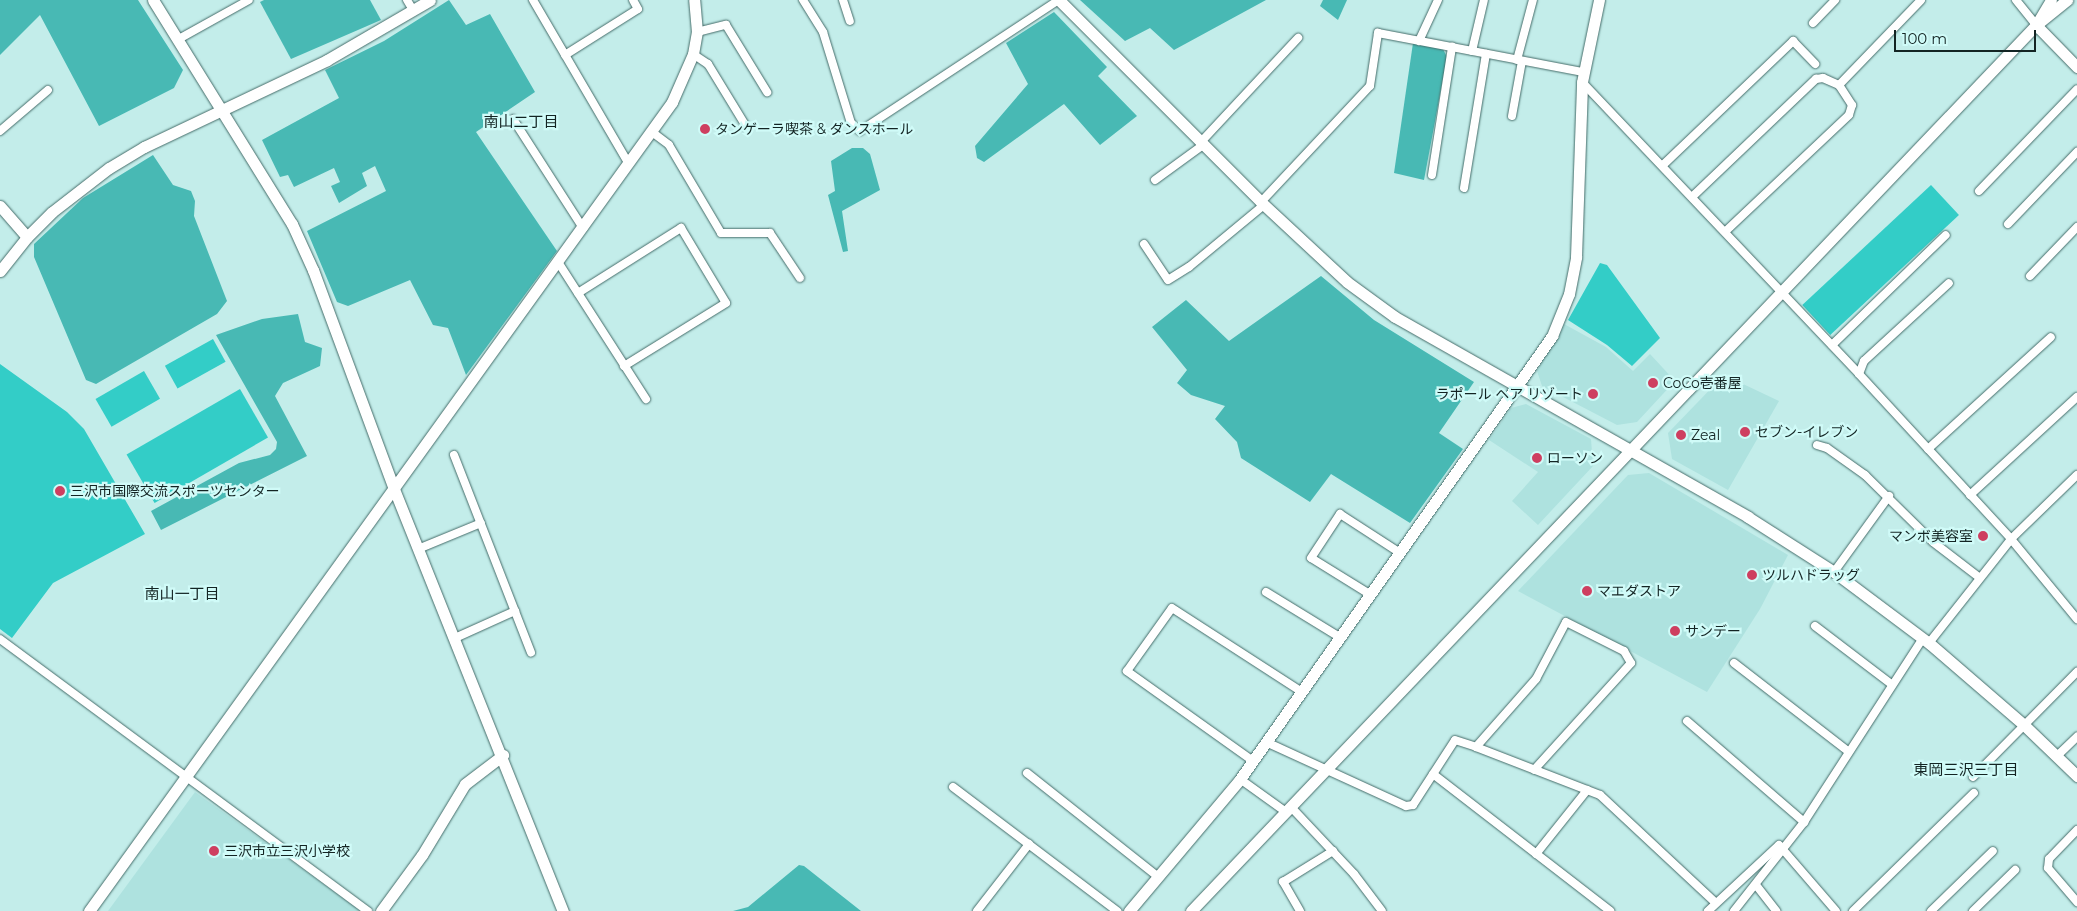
<!DOCTYPE html>
<html>
<head>
<meta charset="utf-8">
<style>
  body { margin:0 }
  #map { position:relative; width:2077px; height:911px; overflow:hidden; background:#c3edea; font-family:Montserrat,"Noto Sans JP",sans-serif }
  div>[style] { position:absolute }
  .built>* { inset:0; background:#aee2df }
  .green>* { inset:0; background:#33cdc7; transform-origin:0 0 }
  .forest>* { inset:0; background:#48b9b4 }
  .roads { filter:drop-shadow(0 0 1px #456c69) drop-shadow(0 0 1px #456c69) }
  .street>* { height:8px; margin:-4px; padding:0 4px; transform-origin:4px; border-radius:4px; background:#fff }
  .secondary>* { height:11px; margin:-5.5px; padding:0 5.5px; transform-origin:5.5px; border-radius:5.5px; background:#fff }
  .dots>* { width:14px; height:14px; translate:-50% -50%; box-sizing:border-box; border:2px solid #d0fbf8; border-radius:50% }
  span { translate:-50% -50%; white-space:nowrap; text-align:center; line-height:1.15; -webkit-text-stroke:4.5px #d0fbf8; paint-order:stroke }
  .poi-label { font-size:14px; color:#132423 }
  .left { translate:0 -50%; text-align:left }
  .right { translate:-100% -50%; text-align:right }
  .neighbourhood-label { font-size:15px; color:#132423 }
  .scale { position:absolute; left:1894px; top:30px; width:142px; height:22px; box-sizing:border-box; border:2px solid #132423; border-top:0; padding-left:6px; font-size:15px; line-height:18px; white-space:nowrap; color:#132423; -webkit-text-stroke:4px #d0fbf8; paint-order:stroke }
</style>
</head>
<body>
<div id="map">
  <div class="built">
    <i style="clip-path:polygon(1564px 324px,1606px 347px,1633px 371px,1650px 354px,1675px 381px,1637px 422px,1617px 425px,1542px 386px,1537px 371px)"></i>
    <i style="clip-path:polygon(1724px 375px,1779px 401px,1728px 490px,1672px 459px,1668px 433px)"></i>
    <i style="clip-path:polygon(1526px 404px,1591px 439px,1593px 466px,1538px 525px,1512px 501px,1538px 472px,1489px 440px,1511px 408px)"></i>
    <i style="clip-path:polygon(1649px 473px,1788px 555px,1760px 609px,1707px 692px,1518px 591px,1628px 475px)"></i>
    <i style="clip-path:polygon(195px 792px,361px 911px,108px 911px)"></i>
  </div>
  <div class="green">
    <i style="left:1931px;top:185px;width:41px;height:176px;rotate:47deg"></i>
    <i style="clip-path:polygon(1600px 263px,1607px 265px,1660px 338px,1632px 366px,1607px 345px,1568px 320px)"></i>
    <i style="left:213px;top:339px;width:26px;height:55px;rotate:61deg"></i>
    <i style="clip-path:polygon(0 364px,67px 412px,84px 429px,145px 534px,53px 583px,12px 638px,0 629px)"></i>
    <i style="left:144px;top:371px;width:32px;height:56px;rotate:60deg"></i>
    <i style="left:240px;top:389px;width:56px;height:131px;rotate:60deg"></i>
  </div>
  <div class="forest">
    <i style="clip-path:polygon(0 0,138px 0,183px 70px,174px 88px,99px 126px,40px 15px,0 55px)"></i>
    <i style="clip-path:polygon(264px 0,370px 0,381px 20px,291px 59px,260px 2px)"></i>
    <i style="clip-path:polygon(449px 0,466px 25px,490px 14px,535px 92px,476px 132px,557px 251px,466px 375px,448px 328px,433px 325px,410px 280px,348px 306px,337px 302px,307px 231px,386px 191px,375px 166px,362px 173px,367px 186px,339px 203px,331px 186px,340px 182px,334px 168px,294px 187px,288px 175px,280px 177px,262px 140px,339px 98px,325px 70px,384px 41px)"></i>
    <i style="clip-path:polygon(1080px 0,1266px 0,1174px 50px,1150px 28px,1125px 41px)"></i>
    <i style="clip-path:polygon(1323px 0,1347px 0,1338px 20px,1320px 6px)"></i>
    <i style="clip-path:polygon(1054px 12px,1107px 67px,1098px 76px,1137px 116px,1100px 145px,1064px 104px,984px 162px,977px 158px,975px 146px,1028px 84px,1006px 43px)"></i>
    <i style="clip-path:polygon(1413px 43px,1443px 49px,1447px 57px,1424px 180px,1394px 173px)"></i>
    <i style="clip-path:polygon(852px 148px,863px 148px,870px 154px,880px 190px,842px 211px,848px 251px,843px 252px,828px 195px,835px 191px,831px 161px)"></i>
    <i style="clip-path:polygon(153px 155px,173px 185px,191px 191px,195px 201px,194px 216px,227px 301px,217px 314px,96px 384px,86px 380px,34px 257px,34px 244px,83px 198px)"></i>
    <i style="clip-path:polygon(1321px 276px,1374px 320px,1474px 382px,1439px 433px,1463px 449px,1410px 523px,1331px 474px,1310px 502px,1241px 458px,1237px 442px,1215px 419px,1225px 406px,1191px 395px,1177px 383px,1187px 370px,1152px 327px,1186px 300px,1229px 341px)"></i>
    <i style="clip-path:polygon(298px 314px,305px 342px,322px 348px,320px 366px,283px 383px,275px 396px,307px 456px,161px 530px,151px 511px,239px 463px,270px 455px,276px 449px,277px 442px,216px 335px,262px 319px)"></i>
    <i style="clip-path:polygon(799px 865px,804px 866px,861px 911px,733px 911px,748px 907px)"></i>
  </div>
  <div class="roads">
    <div class="street">
      <i style="left:407px;top:0;width:12px;rotate:59deg"></i>
      <i style="left:533px;top:0;width:190px;rotate:59.7deg"></i>
      <i style="left:803px;top:0;width:38px;rotate:58deg"></i>
      <i style="left:823px;top:32px;width:95px;rotate:72.9deg"></i>
      <i style="left:851px;top:123px;width:12px;rotate:42deg"></i>
      <i style="left:860px;top:131px;width:238px;rotate:-33.4deg"></i>
      <i style="left:843px;top:0;width:22px;rotate:72deg"></i>
      <i style="left:2016px;top:0;width:32px;rotate:51deg"></i>
      <i style="left:1813px;top:23px;width:32px;rotate:-46deg"></i>
      <i style="left:697px;top:32px;width:30px;rotate:-14deg"></i>
      <i style="left:726px;top:25px;width:79px;rotate:58.5deg"></i>
      <i style="left:177px;top:40px;width:82px;rotate:-29.1deg"></i>
      <i style="left:1419px;top:41px;width:45px;rotate:-65.1deg"></i>
      <i style="left:1472px;top:51px;width:52px;rotate:-76.8deg"></i>
      <i style="left:693px;top:54px;width:18px;rotate:34deg"></i>
      <i style="left:708px;top:64px;width:75px;rotate:58.6deg"></i>
      <i style="left:565px;top:55px;width:86px;rotate:-32.2deg"></i>
      <i style="left:638px;top:9px;width:10px;rotate:-119deg"></i>
      <i style="left:1517px;top:60px;width:62px;rotate:-75.1deg"></i>
      <i style="left:1582px;top:82px;width:402px;rotate:46.5deg"></i>
      <i style="left:1859px;top:374px;width:224px;rotate:47.3deg"></i>
      <i style="left:2011px;top:539px;width:104px;rotate:50.5deg"></i>
      <i style="left:1839px;top:85px;width:118px;rotate:-46deg"></i>
      <i style="left:1512px;top:116px;width:56px;rotate:-79.7deg"></i>
      <i style="left:513px;top:119px;width:130px;rotate:57.3deg"></i>
      <i style="left:0;top:131px;width:63px;rotate:-40.5deg"></i>
      <i style="left:652px;top:132px;width:21px;rotate:37deg"></i>
      <i style="left:669px;top:145px;width:102px;rotate:59.4deg"></i>
      <i style="left:721px;top:233px;width:49px"></i>
      <i style="left:770px;top:233px;width:54px;rotate:56.3deg"></i>
      <i style="left:1200px;top:143px;width:144px;rotate:-47deg"></i>
      <i style="left:1663px;top:165px;width:180px;rotate:-43.6deg"></i>
      <i style="left:1793px;top:41px;width:32px;rotate:46deg"></i>
      <i style="left:1432px;top:175px;width:130px;rotate:-81.1deg"></i>
      <i style="left:1155px;top:180px;width:59px;rotate:-36.1deg"></i>
      <i style="left:1464px;top:188px;width:136px;rotate:-80.7deg"></i>
      <i style="left:1979px;top:191px;width:141px;rotate:-46.1deg"></i>
      <i style="left:1693px;top:196px;width:170px;rotate:-43.6deg"></i>
      <i style="left:1816px;top:79px;width:7px;rotate:-8deg"></i>
      <i style="left:1823px;top:78px;width:17px;rotate:24deg"></i>
      <i style="left:1839px;top:85px;width:24px;rotate:57deg"></i>
      <i style="left:1852px;top:105px;width:10px;rotate:107deg"></i>
      <i style="left:1849px;top:115px;width:169px;rotate:136.7deg"></i>
      <i style="left:1261px;top:202px;width:159px;rotate:-46.8deg"></i>
      <i style="left:1370px;top:86px;width:54px;rotate:-81.4deg"></i>
      <i style="left:1378px;top:33px;width:209px;rotate:10.8deg"></i>
      <i style="left:2008px;top:224px;width:100px;rotate:-46.2deg"></i>
      <i style="left:1144px;top:244px;width:43px;rotate:56.3deg"></i>
      <i style="left:1168px;top:280px;width:25px;rotate:-32deg"></i>
      <i style="left:1189px;top:267px;width:97px;rotate:-39.6deg"></i>
      <i style="left:558px;top:262px;width:163px;rotate:57.3deg"></i>
      <i style="left:2030px;top:276px;width:68px;rotate:-46.2deg"></i>
      <i style="left:578px;top:293px;width:122px;rotate:-32.3deg"></i>
      <i style="left:681px;top:228px;width:87px;rotate:59deg"></i>
      <i style="left:726px;top:303px;width:120px;rotate:148.3deg"></i>
      <i style="left:1832px;top:345px;width:158px;rotate:-44deg"></i>
      <i style="left:1859px;top:374px;width:14px;rotate:-69deg"></i>
      <i style="left:1864px;top:361px;width:115px;rotate:-42.5deg"></i>
      <i style="left:1817px;top:445px;width:10px;rotate:17deg"></i>
      <i style="left:1827px;top:448px;width:47px;rotate:35.4deg"></i>
      <i style="left:1865px;top:475px;width:95px;rotate:44.6deg"></i>
      <i style="left:1933px;top:542px;width:59px;rotate:37.5deg"></i>
      <i style="left:1928px;top:449px;width:166px;rotate:-42.3deg"></i>
      <i style="left:454px;top:455px;width:212px;rotate:68.7deg"></i>
      <i style="left:1970px;top:495px;width:145px;rotate:-42.5deg"></i>
      <i style="left:418px;top:549px;width:68px;rotate:-22.4deg"></i>
      <i style="left:1834px;top:572px;width:94px;rotate:-54.1deg"></i>
      <i style="left:1266px;top:592px;width:88px;rotate:31.5deg"></i>
      <i style="left:1371px;top:595px;width:70px;rotate:-148.3deg"></i>
      <i style="left:1311px;top:558px;width:53px;rotate:-56.6deg"></i>
      <i style="left:1340px;top:514px;width:72px;rotate:33deg"></i>
      <i style="left:1815px;top:626px;width:96px;rotate:37.3deg"></i>
      <i style="left:455px;top:638px;width:66px;rotate:-24.2deg"></i>
      <i style="left:0;top:639px;width:458px;rotate:36.5deg"></i>
      <i style="left:1929px;top:643px;width:132px;rotate:-51.7deg"></i>
      <i style="left:2011px;top:539px;width:92px;rotate:-44.1deg"></i>
      <i style="left:1734px;top:663px;width:144px;rotate:37.7deg"></i>
      <i style="left:1687px;top:721px;width:155px;rotate:40.8deg"></i>
      <i style="left:1266px;top:742px;width:154px;rotate:24.6deg"></i>
      <i style="left:1406px;top:806px;width:7px;rotate:-8deg"></i>
      <i style="left:1413px;top:805px;width:77px;rotate:-57.1deg"></i>
      <i style="left:1455px;top:740px;width:22px;rotate:18deg"></i>
      <i style="left:1476px;top:747px;width:133px;rotate:21.2deg"></i>
      <i style="left:1600px;top:795px;width:158px;rotate:43deg"></i>
      <i style="left:1476px;top:747px;width:91px;rotate:-48.6deg"></i>
      <i style="left:1536px;top:679px;width:64px;rotate:-62.2deg"></i>
      <i style="left:1566px;top:622px;width:65px;rotate:26.6deg"></i>
      <i style="left:1624px;top:651px;width:14px;rotate:60deg"></i>
      <i style="left:1631px;top:663px;width:144px;rotate:132.2deg"></i>
      <i style="left:2057px;top:756px;width:28px;rotate:-44deg"></i>
      <i style="left:1253px;top:761px;width:155px;rotate:-144.5deg"></i>
      <i style="left:1127px;top:671px;width:77px;rotate:-54.5deg"></i>
      <i style="left:1172px;top:608px;width:155px;rotate:32.9deg"></i>
      <i style="left:1027px;top:773px;width:167px;rotate:38.4deg"></i>
      <i style="left:1433px;top:774px;width:224px;rotate:37.7deg"></i>
      <i style="left:1973px;top:777px;width:148px;rotate:-45.3deg"></i>
      <i style="left:1240px;top:779px;width:57px;rotate:35.7deg"></i>
      <i style="left:953px;top:787px;width:206px;rotate:37.1deg"></i>
      <i style="left:1291px;top:807px;width:92px;rotate:46.8deg"></i>
      <i style="left:1354px;top:874px;width:46px;rotate:52.9deg"></i>
      <i style="left:2077px;top:830px;width:40px;rotate:134deg"></i>
      <i style="left:2049px;top:859px;width:9px;rotate:96deg"></i>
      <i style="left:2048px;top:868px;width:45px;rotate:49.5deg"></i>
      <i style="left:1536px;top:854px;width:82px;rotate:-51.4deg"></i>
      <i style="left:1756px;top:885px;width:33px;rotate:52deg"></i>
      <i style="left:977px;top:911px;width:85px;rotate:-52.2deg"></i>
      <i style="left:1300px;top:911px;width:34px;rotate:-120deg"></i>
      <i style="left:1283px;top:882px;width:59px;rotate:-31.8deg"></i>
      <i style="left:1708px;top:911px;width:97px;rotate:-42.9deg"></i>
      <i style="left:1779px;top:845px;width:87px;rotate:49.2deg"></i>
      <i style="left:1734px;top:911px;width:113px;rotate:-51.8deg"></i>
      <i style="left:1804px;top:822px;width:219px;rotate:-57.1deg"></i>
      <i style="left:1853px;top:911px;width:169px;rotate:-44.3deg"></i>
      <i style="left:1931px;top:911px;width:86px;rotate:-44.1deg"></i>
      <i style="left:1973px;top:911px;width:59px;rotate:-44.3deg"></i>
    </div>
    <div class="secondary">
      <i style="left:153px;top:0;width:264px;rotate:58.2deg"></i>
      <i style="left:292px;top:224px;width:51px;rotate:65.5deg"></i>
      <i style="left:313px;top:270px;width:233px;rotate:69.7deg"></i>
      <i style="left:394px;top:489px;width:455px;rotate:68.2deg"></i>
      <i style="left:1059px;top:0;width:286px;rotate:45deg"></i>
      <i style="left:1261px;top:202px;width:117px;rotate:42.9deg"></i>
      <i style="left:1347px;top:282px;width:59px;rotate:36.1deg"></i>
      <i style="left:1395px;top:317px;width:406px;rotate:29.5deg"></i>
      <i style="left:1748px;top:517px;width:102px;rotate:32.6deg"></i>
      <i style="left:1834px;top:572px;width:119px;rotate:36.8deg"></i>
      <i style="left:1929px;top:643px;width:125px;rotate:40.8deg"></i>
      <i style="left:2024px;top:725px;width:74px;rotate:43.9deg"></i>
      <i style="left:2036px;top:25px;width:59px;rotate:45.7deg"></i>
      <i style="left:2036px;top:25px;width:29px;rotate:-59deg"></i>
      <i style="left:0;top:206px;width:41px;rotate:48.9deg"></i>
      <i style="left:0;top:271px;width:43px;rotate:-51.5deg"></i>
      <i style="left:27px;top:237px;width:35px;rotate:-45deg"></i>
      <i style="left:52px;top:212px;width:72px;rotate:-37.7deg"></i>
      <i style="left:109px;top:168px;width:41px;rotate:-31deg"></i>
      <i style="left:144px;top:147px;width:203px;rotate:-25.4deg"></i>
      <i style="left:327px;top:60px;width:119px;rotate:-30.2deg"></i>
      <i style="left:89px;top:911px;width:997px;rotate:-54.22deg"></i>
      <i style="left:672px;top:102px;width:52px;rotate:-66.4deg"></i>
      <i style="left:693px;top:54px;width:22px;rotate:-80deg"></i>
      <i style="left:697px;top:32px;width:32px;rotate:-95deg"></i>
      <i style="left:381px;top:911px;width:69px;rotate:-53.8deg"></i>
      <i style="left:422px;top:855px;width:83px;rotate:-58.8deg"></i>
      <i style="left:465px;top:784px;width:48px;rotate:-37.3deg"></i>
      <i style="left:1129px;top:911px;width:172px;rotate:-49.9deg"></i>
      <i style="left:1240px;top:779px;width:542px;rotate:-54.84deg"></i>
      <i style="left:1552px;top:336px;width:45px;rotate:-68deg"></i>
      <i style="left:1569px;top:294px;width:38px;rotate:-79deg"></i>
      <i style="left:1576px;top:257px;width:175px;rotate:-88deg"></i>
      <i style="left:1582px;top:82px;width:84px;rotate:-78.3deg"></i>
      <i style="left:1191px;top:911px;width:1224px;rotate:-46.36deg"></i>
      <i style="left:2036px;top:25px;width:40px;rotate:-39deg"></i>
    </div>
  </div>
  <div class="dots">
    <i style="left:705px;top:129px;background:#ce3f60"></i>
    <i style="left:1653px;top:383px;background:#ce3f60"></i>
    <i style="left:1593px;top:394px;background:#ce3f60"></i>
    <i style="left:1745px;top:432px;background:#ce3f60"></i>
    <i style="left:1681px;top:435px;background:#ce3f60"></i>
    <i style="left:1537px;top:458px;background:#ce3f60"></i>
    <i style="left:60px;top:491px;background:#ce3f60"></i>
    <i style="left:1983px;top:536px;background:#ce3f60"></i>
    <i style="left:1752px;top:575px;background:#ce3f60"></i>
    <i style="left:1587px;top:591px;background:#ce3f60"></i>
    <i style="left:1675px;top:631px;background:#ce3f60"></i>
    <i style="left:214px;top:851px;background:#ce3f60"></i>
  </div>
  <div class="poi-label">
    <span class="left" style="left:715px;top:129px">タンゲーラ喫茶 &amp; ダンスホール</span>
    <span class="left" style="left:1663px;top:383px">CoCo壱番屋</span>
    <span class="right" style="left:1583px;top:394px">ラポール ヘア リゾート</span>
    <span class="left" style="left:1755px;top:432px">セブン-イレブン</span>
    <span class="left" style="left:1691px;top:435px">Zeal</span>
    <span class="left" style="left:1547px;top:458px">ローソン</span>
    <span class="left" style="left:70px;top:491px">三沢市国際交流スポーツセンター</span>
    <span class="right" style="left:1973px;top:536px">マンボ美容室</span>
    <span class="left" style="left:1762px;top:575px">ツルハドラッグ</span>
    <span class="left" style="left:1597px;top:591px">マエダストア</span>
    <span class="left" style="left:1685px;top:631px">サンデー</span>
    <span class="left" style="left:224px;top:851px">三沢市立三沢小学校</span>
  </div>
  <div class="neighbourhood-label">
    <span style="left:521px;top:122px">南山二丁目</span>
    <span style="left:182px;top:594px">南山一丁目</span>
    <span style="left:1966px;top:770px">東岡三沢三丁目</span>
  </div>
  <div class="scale">100 m</div>
</div>
</body>
</html>
